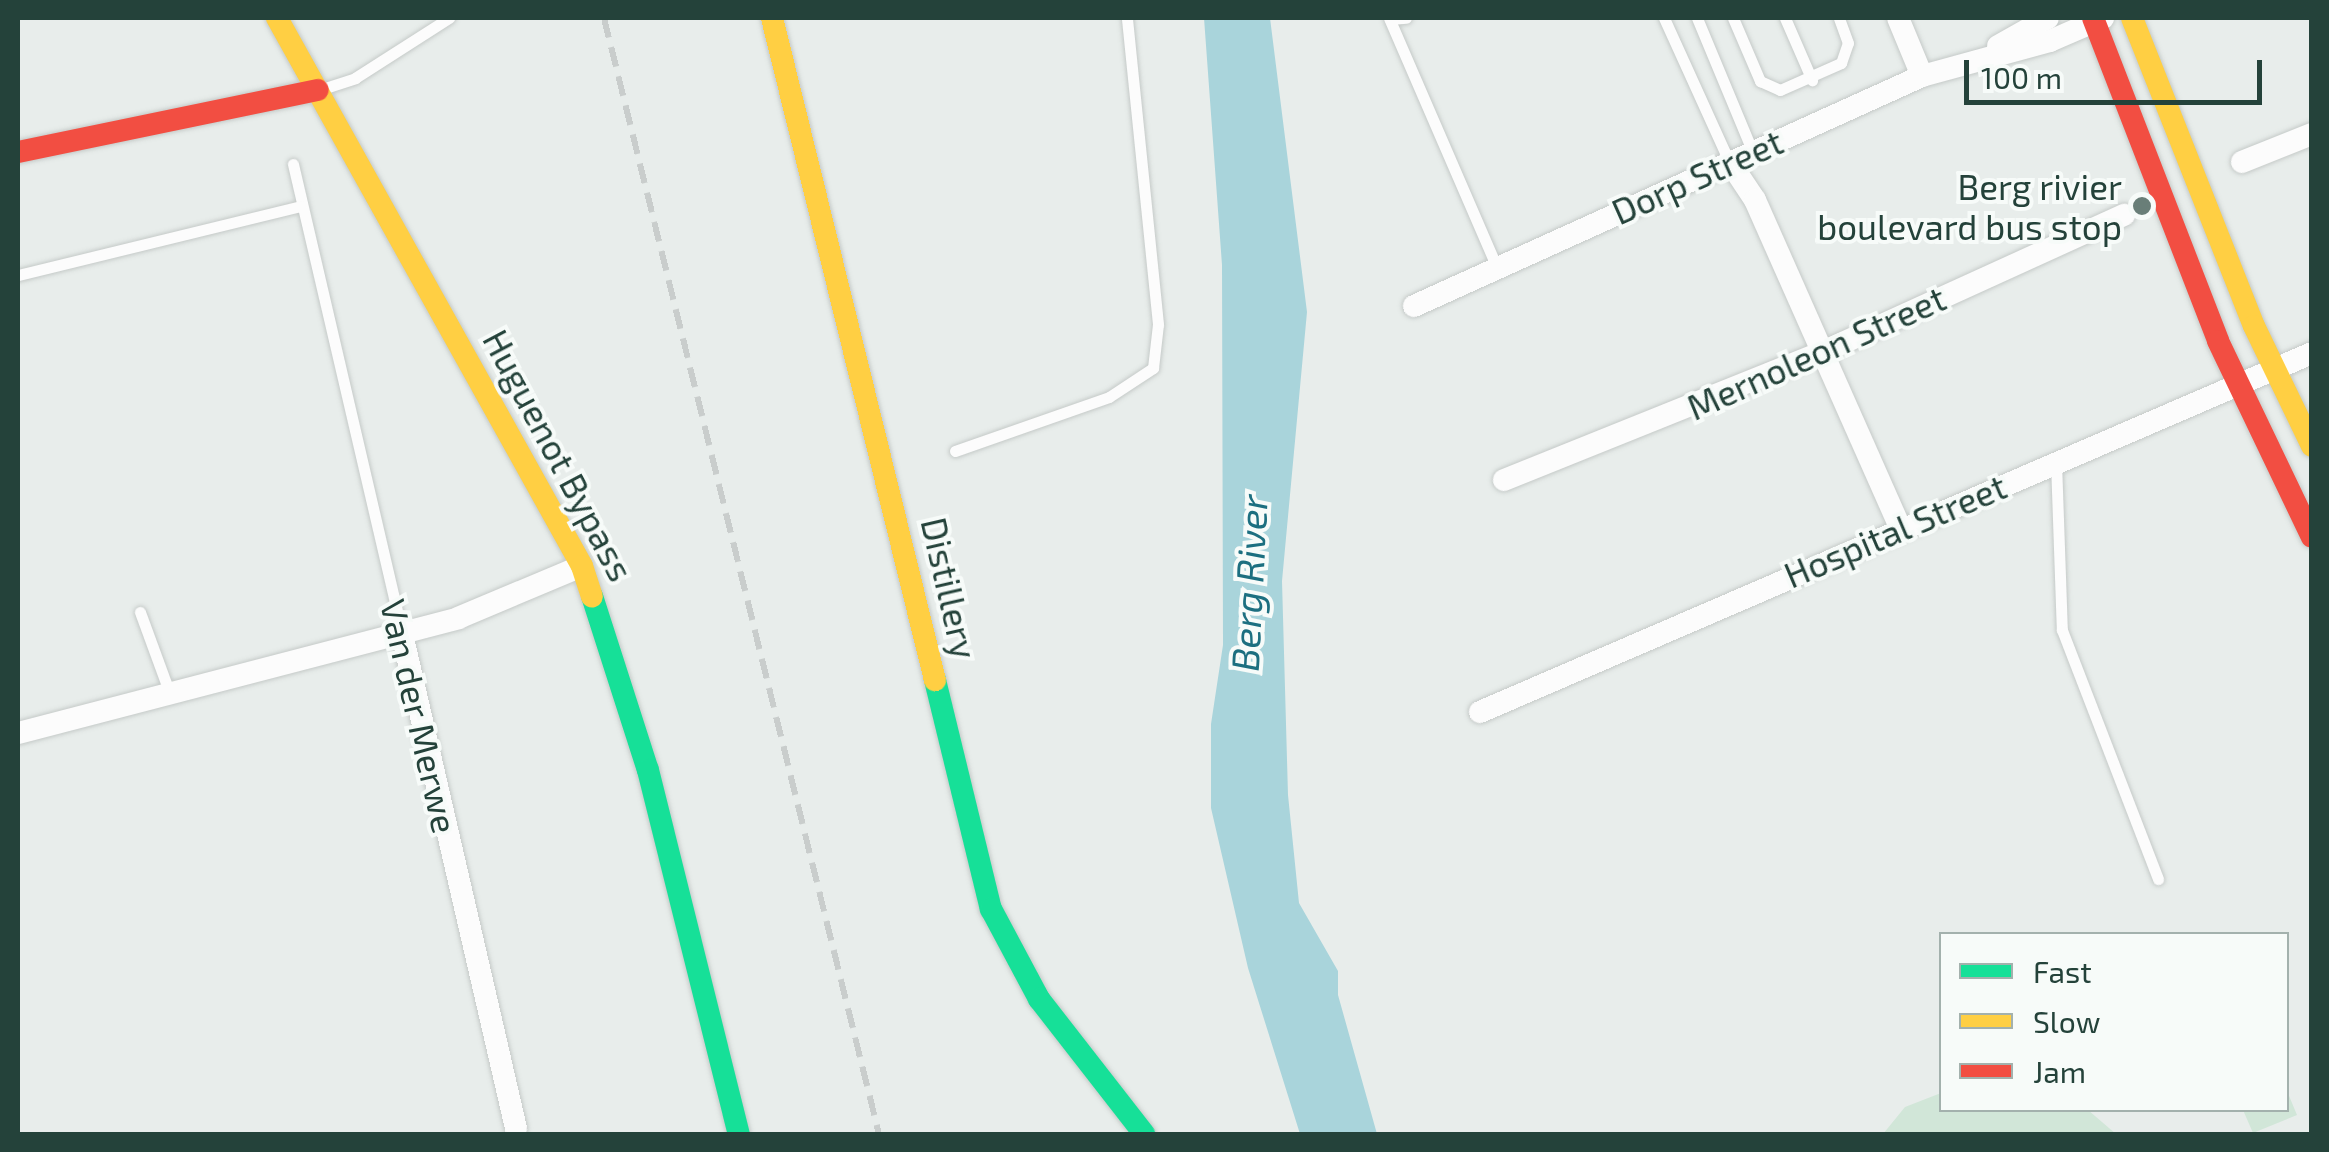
<!DOCTYPE html>
<html>
<head>
<meta charset="utf-8">
<style>
  body { margin:0 }
  #map { position:relative; width:2329px; height:1152px; overflow:hidden; background:#e8edeb; font-family:"Exo 2",sans-serif }
  div>[style] { position:absolute }
  .green>* { inset:0; background:#d1e6d8 }
  .water>* { inset:0; background:#a9d4db }
  .roads { filter:drop-shadow(0 0 2px #c5cac8) drop-shadow(0 0 2px #c5cac8) }
  .lane>* { height:11px; margin:-5.5px; padding:0 5.5px; transform-origin:5.5px; border-radius:5.5px; background:#fcfcfc }
  .street>* { height:22px; margin:-11px; padding:0 11px; transform-origin:11px; border-radius:11px; background:#fcfcfc }
  .fast>* { height:22px; margin:-11px; padding:0 11px; transform-origin:11px; border-radius:11px; background:#16e098 }
  .slow>* { height:22px; margin:-11px; padding:0 11px; transform-origin:11px; border-radius:11px; background:#ffcf43 }
  .jam>* { height:22px; margin:-11px; padding:0 11px; transform-origin:11px; border-radius:11px; background:#f24e42 }
  .rail>* { height:6px; margin-top:-3px; transform-origin:0; background:repeating-linear-gradient(90deg,#c9cdcc 0 20px,transparent 0 30px) }
  .dots>* { width:28px; height:28px; translate:-50% -50%; box-sizing:border-box; border:5px solid #f7fbf9; border-radius:50% }
  span { translate:-50% -50%; white-space:nowrap; text-align:center; line-height:1.15; -webkit-text-stroke:8px #f7fbf9; paint-order:stroke }
  .street-label { font-size:35px; color:#24423a }
  .poi-label { font-size:35px; color:#24423a }
  .right { translate:-100% -50%; text-align:right }
  .water-label { font-size:38px; color:#1c6f80; font-style:italic }
  .frame { position:absolute; inset:0; border:20px solid #24423a; pointer-events:none }
  .legend { position:absolute; left:1939px; top:932px; width:350px; height:180px; box-sizing:border-box; background:#f7fbf9; border:2px solid #a3b1ad; margin:0; padding:12px 18px; list-style:none; font-size:30px; color:#24423a }
  .legend li { display:flex; align-items:center; gap:20px; height:50px }
  .legend b { width:50px; border:2px solid #a3b1ad }
  .scale { position:absolute; left:1964px; top:60px; width:298px; height:45px; box-sizing:border-box; border:5px solid #24423a; border-top:0; padding-left:12px; font-size:30px; line-height:35px; white-space:nowrap; color:#24423a; -webkit-text-stroke:8px #f7fbf9; paint-order:stroke }
</style>
</head>
<body>
<div id="map">
  <div class="green">
    <i style="clip-path:polygon(2287px 1091px,2297px 1115px,2253px 1133px,2243px 1110px,2286px 1110px)"></i>
    <i style="clip-path:polygon(1941px 1093px,1942px 1110px,2088px 1110px,2116px 1134px,1883px 1134px,1905px 1107px)"></i>
  </div>
  <div class="water">
    <i style="clip-path:polygon(1204px 18px,1270px 18px,1307px 312px,1282px 581px,1288px 795px,1299px 903px,1338px 971px,1338px 995px,1377px 1134px,1300px 1134px,1248px 968px,1211px 808px,1211px 724px,1223px 645px,1222px 265px)"></i>
  </div>
  <div class="roads">
    <div class="lane">
      <i style="left:1389px;top:18px;width:271px;rotate:66.6deg"></i>
      <i style="left:1664px;top:18px;width:157px;rotate:65.6deg"></i>
      <i style="left:1697px;top:18px;width:143px;rotate:67.4deg"></i>
      <i style="left:1733px;top:18px;width:69px;rotate:66.8deg"></i>
      <i style="left:1760px;top:81px;width:22px;rotate:24deg"></i>
      <i style="left:1780px;top:90px;width:67px;rotate:-23.9deg"></i>
      <i style="left:1841px;top:63px;width:21px;rotate:-71deg"></i>
      <i style="left:1848px;top:43px;width:27px;rotate:-110deg"></i>
      <i style="left:1785px;top:18px;width:68px;rotate:66.5deg"></i>
      <i style="left:1390px;top:19px;width:16px;rotate:-4deg"></i>
      <i style="left:322px;top:89px;width:35px;rotate:-18deg"></i>
      <i style="left:355px;top:78px;width:112px;rotate:-32.6deg"></i>
      <i style="left:293px;top:164px;width:482px;rotate:76.9deg"></i>
      <i style="left:18px;top:275px;width:291px;rotate:-13.7deg"></i>
      <i style="left:955px;top:451px;width:163px;rotate:-19.3deg"></i>
      <i style="left:1109px;top:397px;width:53px;rotate:-33.4deg"></i>
      <i style="left:1153px;top:368px;width:44px;rotate:-83.5deg"></i>
      <i style="left:1158px;top:324px;width:308px;rotate:-95.8deg"></i>
      <i style="left:2056px;top:462px;width:168px;rotate:88deg"></i>
      <i style="left:2062px;top:630px;width:267px;rotate:68.9deg"></i>
      <i style="left:140px;top:612px;width:87px;rotate:69.9deg"></i>
    </div>
    <div class="street">
      <i style="left:1898px;top:18px;width:63px;rotate:67.5deg"></i>
      <i style="left:1998px;top:46px;width:57px;rotate:-29.2deg"></i>
      <i style="left:1729px;top:161px;width:47px;rotate:56.3deg"></i>
      <i style="left:1755px;top:200px;width:358px;rotate:66.1deg"></i>
      <i style="left:2242px;top:162px;width:75px;rotate:-21.8deg"></i>
      <i style="left:1414px;top:306px;width:558px;rotate:-24.36deg"></i>
      <i style="left:1922px;top:76px;width:133px;rotate:-15.3deg"></i>
      <i style="left:2050px;top:41px;width:58px;rotate:-23.5deg"></i>
      <i style="left:1504px;top:480px;width:344px;rotate:-21.9deg"></i>
      <i style="left:1823px;top:352px;width:331px;rotate:-24.5deg"></i>
      <i style="left:402px;top:634px;width:507px;rotate:77.01deg"></i>
      <i style="left:1480px;top:712px;width:906px;rotate:-23.34deg"></i>
      <i style="left:18px;top:733px;width:455px;rotate:-14.6deg"></i>
      <i style="left:458px;top:618px;width:134px;rotate:-22.8deg"></i>
    </div>
    <div class="fast">
      <i style="left:592px;top:596px;width:183px;rotate:72.2deg"></i>
      <i style="left:648px;top:770px;width:375px;rotate:76deg"></i>
      <i style="left:935px;top:680px;width:236px;rotate:76.3deg"></i>
      <i style="left:991px;top:909px;width:102px;rotate:61.9deg"></i>
      <i style="left:1039px;top:999px;width:171px;rotate:52.1deg"></i>
    </div>
    <div class="slow">
      <i style="left:277px;top:18px;width:627px;rotate:60.9deg"></i>
      <i style="left:582px;top:566px;width:32px;rotate:72deg"></i>
      <i style="left:772px;top:18px;width:682px;rotate:76.17deg"></i>
      <i style="left:2132px;top:18px;width:331px;rotate:68.4deg"></i>
      <i style="left:2254px;top:326px;width:133px;rotate:64.2deg"></i>
    </div>
    <div class="jam">
      <i style="left:2093px;top:18px;width:346px;rotate:68.8deg"></i>
      <i style="left:2218px;top:341px;width:217px;rotate:64.4deg"></i>
      <i style="left:18px;top:152px;width:306px;rotate:-11.7deg"></i>
    </div>
  </div>
  <div class="rail">
    <i style="left:604px;top:18px;width:1149px;rotate:76.16deg"></i>
  </div>
  <div class="dots">
    <i style="left:2142px;top:206px;background:#697e78"></i>
  </div>
  <div class="street-label">
    <span style="left:1697px;top:176px;rotate:-24deg">Dorp Street</span>
    <span style="left:1816px;top:352px;rotate:-24deg">Mernoleon Street</span>
    <span style="left:559px;top:455px;rotate:62deg">Huguenot Bypass</span>
    <span style="left:1895px;top:530px;rotate:-23deg">Hospital Street</span>
    <span style="left:950px;top:588px;rotate:77deg">Distillery</span>
    <span style="left:420px;top:716px;rotate:77deg">Van der Merwe</span>
  </div>
  <div class="poi-label">
    <span class="right" style="left:2122px;top:206px">Berg rivier<br>boulevard bus stop</span>
  </div>
  <div class="water-label">
    <span style="left:1249px;top:583px;rotate:-87deg">Berg River</span>
  </div>
  <div class="frame"></div>
  <ul class="legend">
  <li><b style="height:12px;background:#16e098"></b>Fast</li>
  <li><b style="height:12px;background:#ffcf43"></b>Slow</li>
  <li><b style="height:12px;background:#f24e42"></b>Jam</li>
  </ul>
  <div class="scale">100 m</div>
</div>
</body>
</html>
